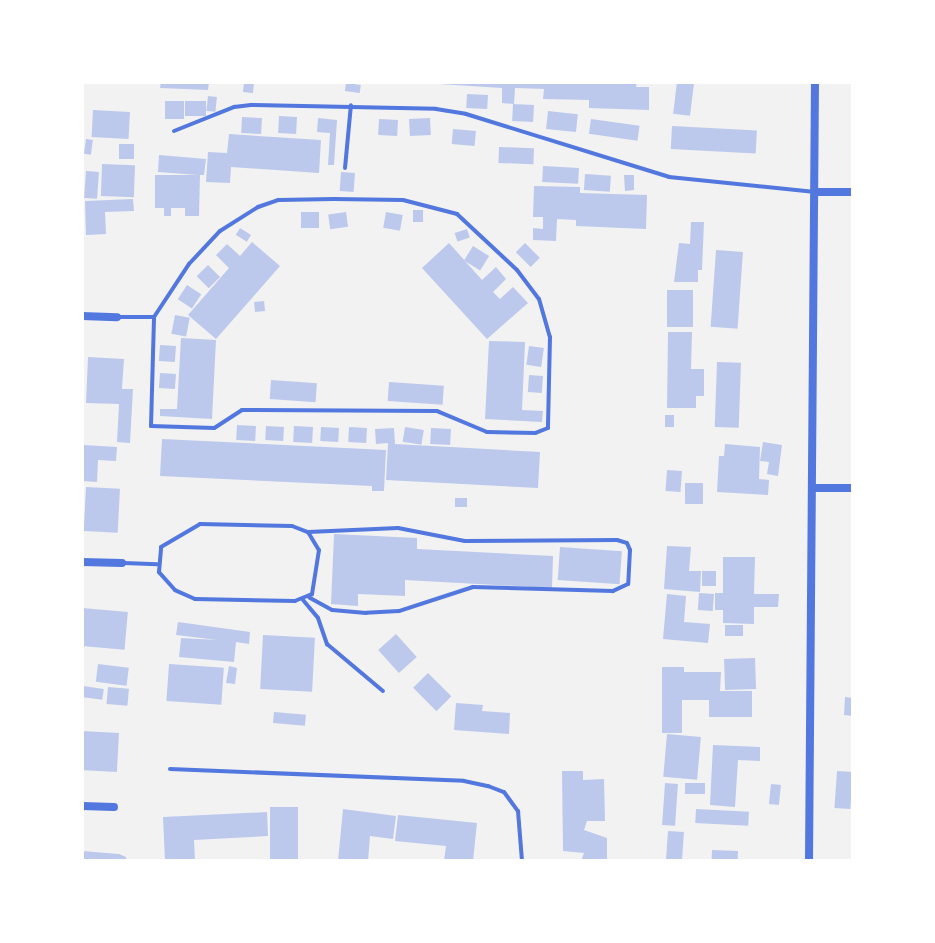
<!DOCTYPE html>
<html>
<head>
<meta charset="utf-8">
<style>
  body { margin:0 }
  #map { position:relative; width:935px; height:943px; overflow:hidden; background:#f2f2f2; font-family:"Libre Baskerville",serif }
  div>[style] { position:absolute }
  .building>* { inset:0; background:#bdc9ec; transform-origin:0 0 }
  .service>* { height:4px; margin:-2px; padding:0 2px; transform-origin:2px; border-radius:2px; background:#5277de }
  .minor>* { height:8px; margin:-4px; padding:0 4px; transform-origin:4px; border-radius:4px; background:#5277de }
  span { translate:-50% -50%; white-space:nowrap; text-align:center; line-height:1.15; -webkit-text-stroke:6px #fff; paint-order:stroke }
  .frame { position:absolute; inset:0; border:84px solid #fff; pointer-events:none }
</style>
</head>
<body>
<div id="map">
  <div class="building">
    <i style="clip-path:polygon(161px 82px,209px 82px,208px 90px,160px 88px)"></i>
    <i style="left:244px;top:82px;width:10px;height:10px;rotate:6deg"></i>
    <i style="clip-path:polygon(407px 82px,637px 82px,636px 87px,649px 87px,649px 110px,589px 108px,589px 100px,543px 99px,544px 89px,515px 88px,514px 104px,502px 103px,502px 88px)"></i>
    <i style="left:677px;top:82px;width:17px;height:32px;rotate:7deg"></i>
    <i style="left:346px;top:83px;width:15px;height:8px;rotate:8deg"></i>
    <i style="left:467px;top:94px;width:21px;height:14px;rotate:3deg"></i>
    <i style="left:208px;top:96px;width:9px;height:15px;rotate:6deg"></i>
    <i style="left:165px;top:101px;width:19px;height:18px"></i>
    <i style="left:185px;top:101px;width:21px;height:15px"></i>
    <i style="left:513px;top:104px;width:21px;height:17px;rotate:3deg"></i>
    <i style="left:93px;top:110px;width:37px;height:27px;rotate:3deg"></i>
    <i style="left:548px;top:111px;width:30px;height:18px;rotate:6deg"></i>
    <i style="left:279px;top:116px;width:18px;height:17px;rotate:3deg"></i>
    <i style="left:242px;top:117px;width:20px;height:16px;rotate:3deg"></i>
    <i style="clip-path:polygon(318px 118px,337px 120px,334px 165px,328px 165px,330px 133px,317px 132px)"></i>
    <i style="left:430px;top:118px;width:17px;height:21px;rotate:87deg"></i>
    <i style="left:379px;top:119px;width:19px;height:16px;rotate:3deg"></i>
    <i style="left:591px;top:119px;width:49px;height:15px;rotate:8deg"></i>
    <i style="left:672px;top:126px;width:85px;height:23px;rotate:3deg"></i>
    <i style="left:453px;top:129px;width:23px;height:15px;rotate:5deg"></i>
    <i style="clip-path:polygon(229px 134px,321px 140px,319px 173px,231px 167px,230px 183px,206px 182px,208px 152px,227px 153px)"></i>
    <i style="left:86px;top:139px;width:7px;height:15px;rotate:8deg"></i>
    <i style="left:119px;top:144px;width:15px;height:15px"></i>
    <i style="left:499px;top:147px;width:35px;height:16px;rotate:2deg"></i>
    <i style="clip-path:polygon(159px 155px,206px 159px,204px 175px,200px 175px,199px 216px,185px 216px,185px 208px,171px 208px,171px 216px,164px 216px,164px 208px,155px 208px,155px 175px,197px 175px,158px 172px)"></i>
    <i style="left:102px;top:164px;width:33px;height:32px;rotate:2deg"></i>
    <i style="left:543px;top:166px;width:36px;height:16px;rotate:3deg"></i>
    <i style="left:86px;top:171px;width:13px;height:27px;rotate:4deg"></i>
    <i style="left:341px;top:172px;width:14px;height:19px;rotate:4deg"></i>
    <i style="left:585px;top:174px;width:26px;height:16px;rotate:4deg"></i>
    <i style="clip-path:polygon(624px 175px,634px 175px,634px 190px,625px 191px)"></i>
    <i style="clip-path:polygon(534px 186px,580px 187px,580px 193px,647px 195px,646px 229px,576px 226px,576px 220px,557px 219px,556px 241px,533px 240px,533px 228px,543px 229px,543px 217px,533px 217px)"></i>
    <i style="clip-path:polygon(133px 199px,134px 211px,105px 212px,106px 234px,86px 235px,85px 201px)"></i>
    <i style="left:413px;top:210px;width:10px;height:12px"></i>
    <i style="left:301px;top:212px;width:18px;height:16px"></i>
    <i style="left:346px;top:212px;width:15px;height:18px;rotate:82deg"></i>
    <i style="left:386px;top:212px;width:17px;height:16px;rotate:10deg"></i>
    <i style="clip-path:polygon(691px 222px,704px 222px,702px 270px,698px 270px,698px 282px,674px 282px,679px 243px,690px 244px)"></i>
    <i style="left:240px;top:228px;width:13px;height:8px;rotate:32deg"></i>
    <i style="left:467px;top:229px;width:9px;height:13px;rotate:72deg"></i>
    <i style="clip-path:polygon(252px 242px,280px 266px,216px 339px,188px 315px,229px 268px,216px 255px,227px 244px,240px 256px)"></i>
    <i style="clip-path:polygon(449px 243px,482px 280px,496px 267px,506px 279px,493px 292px,500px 299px,513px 287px,528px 303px,487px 339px,422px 268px)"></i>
    <i style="left:525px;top:243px;width:21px;height:13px;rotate:45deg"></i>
    <i style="left:473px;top:246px;width:19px;height:17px;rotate:32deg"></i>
    <i style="left:716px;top:250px;width:27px;height:77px;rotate:4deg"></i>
    <i style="left:208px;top:265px;width:17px;height:16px;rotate:45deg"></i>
    <i style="left:187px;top:285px;width:17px;height:17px;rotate:33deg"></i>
    <i style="left:667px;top:290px;width:26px;height:37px"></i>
    <i style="left:264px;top:301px;width:10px;height:10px;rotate:84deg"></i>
    <i style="left:175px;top:315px;width:15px;height:19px;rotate:11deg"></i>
    <i style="clip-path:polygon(668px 332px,692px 332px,691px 369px,704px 369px,704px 396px,696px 396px,696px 408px,667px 408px)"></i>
    <i style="clip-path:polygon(181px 338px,216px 340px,212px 419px,160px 416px,160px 409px,177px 409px)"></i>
    <i style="clip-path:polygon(489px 341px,525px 342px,522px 410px,543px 411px,542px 422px,485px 419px)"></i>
    <i style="left:160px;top:345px;width:16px;height:16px;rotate:4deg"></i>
    <i style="left:529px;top:346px;width:15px;height:19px;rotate:8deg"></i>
    <i style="clip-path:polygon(88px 357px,124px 359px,122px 389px,133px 389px,130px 443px,117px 442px,119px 404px,86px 403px)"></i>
    <i style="left:717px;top:362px;width:24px;height:65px;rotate:2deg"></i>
    <i style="left:160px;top:373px;width:16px;height:15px;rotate:4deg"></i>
    <i style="left:529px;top:375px;width:14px;height:17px;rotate:4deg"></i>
    <i style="left:271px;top:380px;width:46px;height:19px;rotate:4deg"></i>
    <i style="left:389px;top:382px;width:55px;height:19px;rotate:4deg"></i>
    <i style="left:665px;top:415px;width:9px;height:12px"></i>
    <i style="left:237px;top:425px;width:19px;height:15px;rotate:3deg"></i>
    <i style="left:266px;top:426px;width:18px;height:14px;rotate:3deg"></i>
    <i style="left:294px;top:426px;width:19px;height:16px;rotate:3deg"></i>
    <i style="left:321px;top:427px;width:18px;height:14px;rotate:3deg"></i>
    <i style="left:349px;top:427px;width:18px;height:15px;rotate:3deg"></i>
    <i style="left:405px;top:427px;width:19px;height:15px;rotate:9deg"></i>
    <i style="clip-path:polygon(394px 428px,395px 444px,540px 452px,538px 488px,386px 480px,388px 443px,376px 444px,375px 429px)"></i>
    <i style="left:431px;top:428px;width:20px;height:16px;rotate:3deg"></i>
    <i style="clip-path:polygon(162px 439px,386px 450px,384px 491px,372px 491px,372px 486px,160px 476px)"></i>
    <i style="clip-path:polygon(763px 442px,782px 445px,778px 476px,767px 474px,769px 462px,760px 461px)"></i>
    <i style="clip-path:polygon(725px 444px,760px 447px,759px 479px,769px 480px,768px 495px,717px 492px,719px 456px,724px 456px)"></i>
    <i style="clip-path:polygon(84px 445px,117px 447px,116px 461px,98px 460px,97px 482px,82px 481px)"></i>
    <i style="left:667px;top:470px;width:15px;height:21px;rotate:4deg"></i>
    <i style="left:685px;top:483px;width:18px;height:21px"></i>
    <i style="left:86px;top:487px;width:34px;height:44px;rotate:3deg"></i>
    <i style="left:455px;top:498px;width:12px;height:9px"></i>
    <i style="clip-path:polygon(334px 534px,417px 538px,417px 549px,553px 556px,552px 588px,405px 580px,405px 596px,358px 594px,358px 606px,331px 604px)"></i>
    <i style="clip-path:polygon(667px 546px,691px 547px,689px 571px,701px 571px,700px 592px,664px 589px)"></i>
    <i style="left:560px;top:547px;width:62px;height:33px;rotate:4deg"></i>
    <i style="clip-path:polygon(723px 557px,755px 557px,754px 594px,779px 594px,778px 607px,754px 607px,754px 624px,723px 623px,723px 610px,715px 610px,715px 593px,723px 593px)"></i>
    <i style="left:702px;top:571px;width:14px;height:15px"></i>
    <i style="left:699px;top:593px;width:15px;height:17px;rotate:4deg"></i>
    <i style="clip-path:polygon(667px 594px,686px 596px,684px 622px,710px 624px,708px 643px,663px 639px)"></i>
    <i style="left:82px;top:608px;width:46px;height:38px;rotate:5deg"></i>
    <i style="clip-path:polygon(178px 622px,250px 632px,249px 644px,236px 642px,234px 662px,179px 657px,181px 638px,218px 640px,176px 635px)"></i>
    <i style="left:725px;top:625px;width:18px;height:11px"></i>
    <i style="left:396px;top:634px;width:31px;height:24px;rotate:48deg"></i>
    <i style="left:263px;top:635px;width:52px;height:54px;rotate:3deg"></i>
    <i style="left:755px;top:658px;width:31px;height:31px;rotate:88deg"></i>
    <i style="left:98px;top:664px;width:31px;height:18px;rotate:7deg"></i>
    <i style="left:169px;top:664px;width:55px;height:37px;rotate:4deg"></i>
    <i style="clip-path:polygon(229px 666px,237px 668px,235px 684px,226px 683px)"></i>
    <i style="clip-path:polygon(662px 667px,684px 667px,684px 672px,721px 672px,720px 691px,752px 691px,752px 717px,709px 717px,709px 700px,682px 700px,682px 733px,662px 733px)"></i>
    <i style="left:428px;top:673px;width:33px;height:21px;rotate:45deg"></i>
    <i style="left:83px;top:686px;width:21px;height:11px;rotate:8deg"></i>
    <i style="left:108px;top:687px;width:21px;height:17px;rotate:5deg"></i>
    <i style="clip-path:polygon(845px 697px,853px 698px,853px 716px,844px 715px)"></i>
    <i style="clip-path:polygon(456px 703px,483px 705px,482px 711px,510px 713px,509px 734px,454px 730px)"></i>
    <i style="left:274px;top:712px;width:32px;height:11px;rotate:5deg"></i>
    <i style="left:82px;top:731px;width:37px;height:39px;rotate:3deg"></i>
    <i style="left:667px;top:734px;width:34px;height:43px;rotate:5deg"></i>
    <i style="clip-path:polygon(713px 745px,760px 747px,760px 761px,738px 760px,735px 807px,710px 805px)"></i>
    <i style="clip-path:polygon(562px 771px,583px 771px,583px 780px,604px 779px,605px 821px,587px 821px,584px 830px,607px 838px,607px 861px,581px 861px,584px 853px,563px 851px)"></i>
    <i style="left:837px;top:771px;width:16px;height:37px;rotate:4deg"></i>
    <i style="left:665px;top:783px;width:13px;height:42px;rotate:4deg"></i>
    <i style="left:705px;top:783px;width:11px;height:20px;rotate:90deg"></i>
    <i style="left:771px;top:784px;width:10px;height:20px;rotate:6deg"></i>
    <i style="left:270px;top:807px;width:28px;height:54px"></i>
    <i style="clip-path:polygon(343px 809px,396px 816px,393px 839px,370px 836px,368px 861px,338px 861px)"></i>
    <i style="left:696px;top:809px;width:53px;height:14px;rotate:3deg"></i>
    <i style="clip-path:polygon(267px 812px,268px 836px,194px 840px,195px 861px,165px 861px,163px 817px)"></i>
    <i style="clip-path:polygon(398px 815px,477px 823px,473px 861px,444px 861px,446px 846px,395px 841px)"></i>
    <i style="left:668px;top:831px;width:16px;height:30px;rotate:4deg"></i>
    <i style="left:712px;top:850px;width:26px;height:11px;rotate:2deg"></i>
    <i style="clip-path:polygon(82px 851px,119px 854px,126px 857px,126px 861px,82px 861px)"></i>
  </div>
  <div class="service">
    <i style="left:174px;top:131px;width:65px;rotate:-21.8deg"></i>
    <i style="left:234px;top:107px;width:17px;rotate:-7deg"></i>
    <i style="left:251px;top:105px;width:185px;rotate:1.2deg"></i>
    <i style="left:436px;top:109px;width:30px;rotate:9deg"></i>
    <i style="left:466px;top:114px;width:213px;rotate:17.2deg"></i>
    <i style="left:669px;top:177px;width:147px;rotate:5.9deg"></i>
    <i style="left:345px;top:168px;width:63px;rotate:-84.6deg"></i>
    <i style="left:334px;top:199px;width:69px;rotate:0.8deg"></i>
    <i style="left:403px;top:200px;width:56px;rotate:14.5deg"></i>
    <i style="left:457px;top:214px;width:82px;rotate:43deg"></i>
    <i style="left:517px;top:270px;width:36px;rotate:53deg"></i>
    <i style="left:539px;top:299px;width:40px;rotate:74deg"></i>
    <i style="left:550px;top:337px;width:91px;rotate:91.3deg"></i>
    <i style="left:548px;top:428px;width:14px;rotate:159deg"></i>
    <i style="left:535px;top:433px;width:48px;rotate:-178.8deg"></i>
    <i style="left:487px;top:432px;width:54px;rotate:-157.2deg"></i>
    <i style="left:437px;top:411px;width:195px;rotate:-179.7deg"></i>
    <i style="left:242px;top:410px;width:33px;rotate:147deg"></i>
    <i style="left:214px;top:428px;width:63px;rotate:-178.2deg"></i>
    <i style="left:151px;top:426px;width:109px;rotate:-88.4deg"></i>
    <i style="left:154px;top:317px;width:64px;rotate:-56.6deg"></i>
    <i style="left:189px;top:264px;width:45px;rotate:-46.8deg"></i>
    <i style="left:220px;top:231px;width:45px;rotate:-32.3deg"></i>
    <i style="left:258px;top:207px;width:21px;rotate:-19deg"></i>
    <i style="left:278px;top:200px;width:56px;rotate:-1deg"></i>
    <i style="left:117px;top:317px;width:37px"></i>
    <i style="left:200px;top:524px;width:92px;rotate:1.2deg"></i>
    <i style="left:292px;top:526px;width:17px;rotate:21deg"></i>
    <i style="left:308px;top:532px;width:21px;rotate:59deg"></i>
    <i style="left:319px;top:550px;width:45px;rotate:99deg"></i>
    <i style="left:312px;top:594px;width:18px;rotate:158deg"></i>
    <i style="left:295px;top:601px;width:100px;rotate:-178.9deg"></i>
    <i style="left:195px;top:599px;width:22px;rotate:-156deg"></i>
    <i style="left:175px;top:590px;width:24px;rotate:-132deg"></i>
    <i style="left:159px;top:572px;width:25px;rotate:-85deg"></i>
    <i style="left:161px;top:547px;width:45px;rotate:-30.5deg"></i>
    <i style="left:308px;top:532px;width:90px;rotate:-2.5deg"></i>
    <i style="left:398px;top:528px;width:68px;rotate:11deg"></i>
    <i style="left:465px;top:541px;width:152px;rotate:-0.4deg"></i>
    <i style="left:617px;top:540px;width:10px;rotate:17deg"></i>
    <i style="left:627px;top:543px;width:8px;rotate:67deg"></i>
    <i style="left:630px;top:550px;width:34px;rotate:93deg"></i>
    <i style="left:628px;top:584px;width:17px;rotate:155deg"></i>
    <i style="left:613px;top:591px;width:140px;rotate:-178.4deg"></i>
    <i style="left:473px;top:587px;width:78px;rotate:162deg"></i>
    <i style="left:399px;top:611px;width:33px;rotate:177deg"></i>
    <i style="left:366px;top:613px;width:34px;rotate:-175deg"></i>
    <i style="left:332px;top:610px;width:26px;rotate:-151deg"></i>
    <i style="left:124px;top:563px;width:33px;rotate:2deg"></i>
    <i style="left:303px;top:600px;width:23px;rotate:50deg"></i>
    <i style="left:318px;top:618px;width:28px;rotate:71deg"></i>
    <i style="left:327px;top:644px;width:73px;rotate:40deg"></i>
    <i style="left:170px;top:769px;width:294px;rotate:2.3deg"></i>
    <i style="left:464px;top:781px;width:25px;rotate:12deg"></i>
    <i style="left:488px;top:786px;width:17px;rotate:21deg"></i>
    <i style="left:504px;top:792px;width:24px;rotate:54deg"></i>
    <i style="left:518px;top:811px;width:50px;rotate:85.4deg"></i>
  </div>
  <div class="minor">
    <i style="left:815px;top:192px;width:38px"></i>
    <i style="left:82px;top:316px;width:35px;rotate:2deg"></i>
    <i style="left:812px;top:488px;width:41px"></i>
    <i style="left:82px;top:562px;width:40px;rotate:1.4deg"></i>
    <i style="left:82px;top:806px;width:32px;rotate:2deg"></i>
    <i style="left:809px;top:861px;width:779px;rotate:-89.56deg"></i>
  </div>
  <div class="frame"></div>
</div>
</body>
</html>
